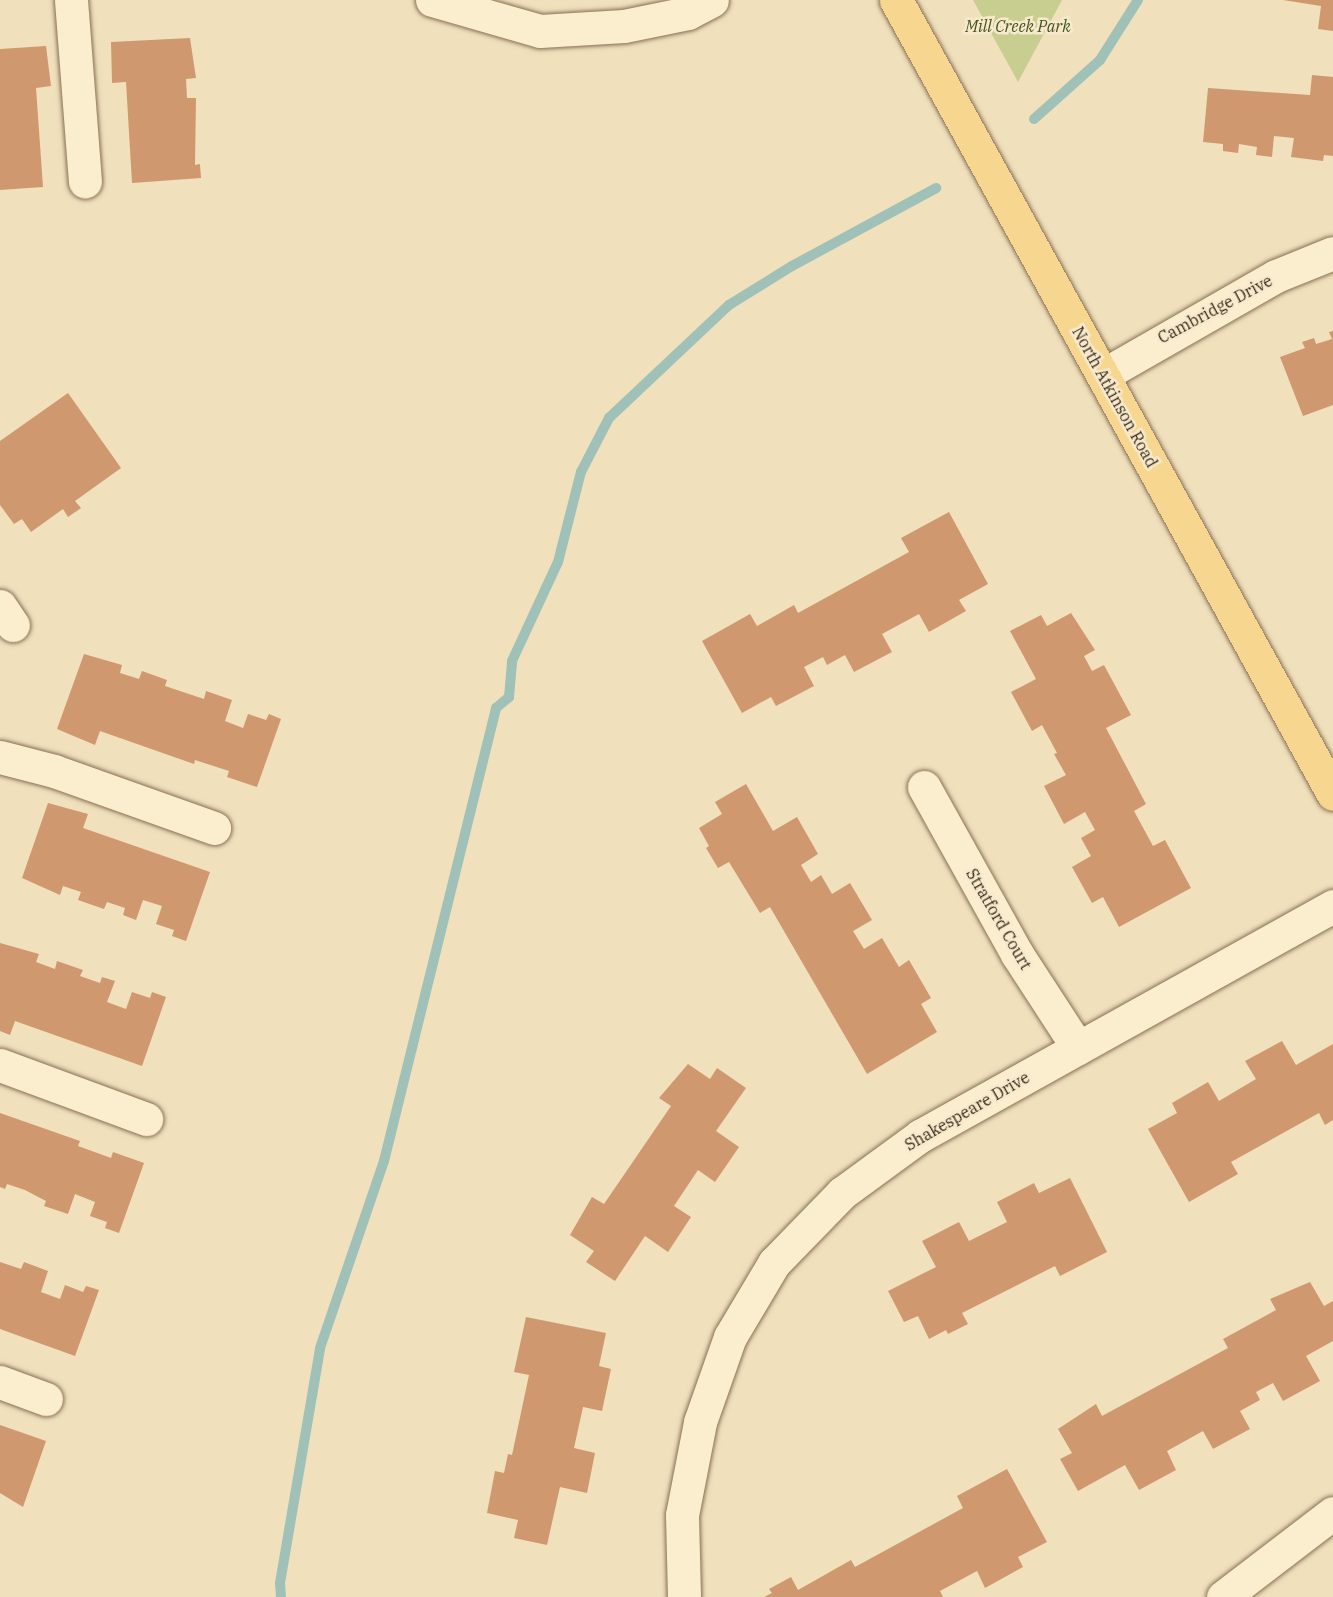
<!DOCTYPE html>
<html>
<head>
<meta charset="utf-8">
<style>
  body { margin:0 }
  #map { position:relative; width:1333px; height:1597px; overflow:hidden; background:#f0e0bc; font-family:"IBM Plex Serif",serif }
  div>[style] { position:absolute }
  .green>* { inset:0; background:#c7ce90 }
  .stream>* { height:10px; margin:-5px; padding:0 5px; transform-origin:5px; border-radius:5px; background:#a0c1b7 }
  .building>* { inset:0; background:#d0986f }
  .roads { filter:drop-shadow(0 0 2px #887055) drop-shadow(0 0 2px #887055) }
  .minor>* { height:33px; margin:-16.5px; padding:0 16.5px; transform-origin:16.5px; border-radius:16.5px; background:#fbeecf }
  .major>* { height:33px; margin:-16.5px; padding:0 16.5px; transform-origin:16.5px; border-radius:16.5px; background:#f7d690 }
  span { translate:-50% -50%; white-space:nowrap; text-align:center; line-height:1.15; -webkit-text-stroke:5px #f7eacc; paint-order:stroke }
  .park-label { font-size:16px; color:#475420; font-style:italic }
  .street-label { font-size:16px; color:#36281a }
</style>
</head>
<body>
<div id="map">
  <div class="green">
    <i style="clip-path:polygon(973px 0,1062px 0,1018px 82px)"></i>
  </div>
  <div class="stream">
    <i style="left:1034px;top:119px;width:89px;rotate:-41.8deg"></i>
    <i style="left:1100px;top:60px;width:71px;rotate:-57.7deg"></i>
    <i style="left:281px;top:1597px;width:14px;rotate:-94deg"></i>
    <i style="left:280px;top:1583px;width:238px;rotate:-80.3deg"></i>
    <i style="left:320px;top:1348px;width:198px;rotate:-71.1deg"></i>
    <i style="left:384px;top:1161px;width:467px;rotate:-76.1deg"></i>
    <i style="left:496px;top:708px;width:17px;rotate:-40deg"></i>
    <i style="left:509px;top:697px;width:36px;rotate:-85deg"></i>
    <i style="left:512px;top:661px;width:109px;rotate:-65.1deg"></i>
    <i style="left:558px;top:562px;width:93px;rotate:-75.7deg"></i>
    <i style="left:581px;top:472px;width:61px;rotate:-62.6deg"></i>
    <i style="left:609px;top:418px;width:165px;rotate:-43.3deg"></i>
    <i style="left:729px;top:305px;width:74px;rotate:-31.8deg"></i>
    <i style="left:792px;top:266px;width:164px;rotate:-28.4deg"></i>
  </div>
  <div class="building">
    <i style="clip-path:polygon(1283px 0,1333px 0,1333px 31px,1318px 29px,1321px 6px)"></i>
    <i style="clip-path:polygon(190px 38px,196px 78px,186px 79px,187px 98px,196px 98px,195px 165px,200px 164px,201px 178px,132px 183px,126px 82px,112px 83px,111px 42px)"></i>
    <i style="clip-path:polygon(46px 46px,51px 86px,36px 88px,43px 187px,0 190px,0 49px)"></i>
    <i style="clip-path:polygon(1312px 75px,1333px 77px,1333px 156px,1324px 155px,1323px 161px,1291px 157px,1294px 138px,1274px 136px,1272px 157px,1256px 155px,1257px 147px,1239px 144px,1238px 153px,1223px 151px,1223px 144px,1203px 142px,1208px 88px,1310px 95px)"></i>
    <i style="clip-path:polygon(1333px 331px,1333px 405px,1303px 416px,1280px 357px,1305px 348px,1302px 342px,1314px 338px,1316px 344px,1332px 339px,1329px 332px)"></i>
    <i style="clip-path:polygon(68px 393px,121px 468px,75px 501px,81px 508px,68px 517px,63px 509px,31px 532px,22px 519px,14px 524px,0 505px,0 441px)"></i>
    <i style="clip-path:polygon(949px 512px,988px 584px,959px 600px,966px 611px,929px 632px,919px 614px,882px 634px,892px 652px,854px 672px,845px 655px,827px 665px,823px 657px,804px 667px,814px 686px,776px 706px,771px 697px,742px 713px,702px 641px,750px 614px,757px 626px,794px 605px,798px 613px,909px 552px,901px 538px)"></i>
    <i style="clip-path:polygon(1071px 613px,1095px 650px,1084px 656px,1092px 671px,1104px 665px,1131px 715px,1106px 728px,1146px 804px,1134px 811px,1153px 846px,1165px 840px,1191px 888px,1119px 927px,1103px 897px,1092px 903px,1072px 867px,1091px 856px,1081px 838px,1095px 830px,1085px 812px,1064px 824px,1044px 786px,1066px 775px,1054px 754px,1057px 753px,1042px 725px,1032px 731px,1011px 692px,1036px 679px,1010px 631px,1041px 615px,1047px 626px)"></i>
    <i style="clip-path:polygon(84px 654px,122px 665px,120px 673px,139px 679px,142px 671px,167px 680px,165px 686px,204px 699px,206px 691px,232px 700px,225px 721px,243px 728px,248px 714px,266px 720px,269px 714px,281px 719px,257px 787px,227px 777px,229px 771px,195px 760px,194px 764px,100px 731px,95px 745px,57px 729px)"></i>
    <i style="clip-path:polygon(746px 784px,773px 831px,797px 817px,818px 854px,801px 865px,811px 882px,821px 875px,832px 894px,850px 883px,872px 920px,853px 931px,864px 949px,882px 938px,899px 967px,909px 960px,931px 998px,921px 1004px,937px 1032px,867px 1074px,770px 907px,760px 913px,729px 862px,718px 868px,706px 848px,709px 846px,699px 828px,722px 814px,715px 802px)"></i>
    <i style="clip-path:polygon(48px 803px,88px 814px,83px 828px,210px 872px,186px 941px,172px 936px,174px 930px,156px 924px,162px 906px,143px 900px,136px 920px,123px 915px,125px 908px,107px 902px,104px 909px,78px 900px,81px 892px,63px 886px,60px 895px,22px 878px)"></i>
    <i style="clip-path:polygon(0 943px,39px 954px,36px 962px,55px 969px,57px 961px,83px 970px,80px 976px,100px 983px,102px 977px,115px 981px,107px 1002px,126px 1009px,132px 992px,150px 998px,152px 992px,166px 997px,142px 1066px,15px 1021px,10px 1035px,0 1031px)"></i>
    <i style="clip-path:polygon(1282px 1041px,1296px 1065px,1333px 1044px,1333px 1120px,1325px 1125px,1319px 1113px,1231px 1162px,1238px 1174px,1189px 1202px,1148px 1129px,1177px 1113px,1172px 1103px,1208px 1082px,1219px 1101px,1256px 1079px,1245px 1061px)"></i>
    <i style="clip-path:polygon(688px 1064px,710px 1079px,717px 1068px,746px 1088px,716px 1131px,739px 1147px,715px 1182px,698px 1170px,674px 1206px,691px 1217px,668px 1252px,645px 1236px,615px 1281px,586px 1262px,594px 1251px,570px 1235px,592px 1197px,604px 1204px,671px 1106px,659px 1098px)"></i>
    <i style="clip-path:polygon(0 1113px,80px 1141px,78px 1146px,111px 1158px,113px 1152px,144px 1163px,119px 1233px,105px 1228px,107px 1222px,90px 1216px,95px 1202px,75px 1194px,68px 1214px,44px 1206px,46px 1201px,25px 1190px,7px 1184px,5px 1189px,0 1187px)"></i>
    <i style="clip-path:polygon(1070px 1178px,1107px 1252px,1060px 1276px,1055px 1266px,962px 1313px,968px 1324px,948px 1334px,946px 1330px,929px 1339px,918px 1316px,904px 1322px,888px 1291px,936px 1267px,922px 1241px,959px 1222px,969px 1241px,1007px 1222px,997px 1202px,1034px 1183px,1039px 1193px)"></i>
    <i style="clip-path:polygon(0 1262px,21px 1269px,24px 1262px,48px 1271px,41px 1292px,60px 1299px,65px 1285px,83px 1292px,86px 1286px,99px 1290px,75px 1356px,0 1329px)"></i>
    <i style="clip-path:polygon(1310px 1282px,1324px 1306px,1333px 1301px,1333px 1341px,1306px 1356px,1320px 1381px,1283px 1401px,1273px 1383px,1256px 1392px,1260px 1400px,1240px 1411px,1250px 1429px,1213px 1449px,1203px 1431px,1167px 1451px,1176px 1470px,1139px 1490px,1125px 1465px,1078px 1491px,1060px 1459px,1072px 1453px,1058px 1429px,1096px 1404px,1102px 1416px,1228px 1348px,1223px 1339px,1276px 1310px,1270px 1299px)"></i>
    <i style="clip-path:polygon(526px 1317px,606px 1333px,599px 1366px,611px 1369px,602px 1411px,583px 1407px,574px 1448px,595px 1453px,587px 1493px,560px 1487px,547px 1545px,514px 1538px,518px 1520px,487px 1513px,495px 1471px,504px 1473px,508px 1454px,512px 1455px,529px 1375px,514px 1372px)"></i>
    <i style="clip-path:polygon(0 1425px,46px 1441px,23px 1507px,0 1493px)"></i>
    <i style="clip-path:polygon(1007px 1469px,1047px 1542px,1018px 1557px,1023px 1567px,985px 1588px,977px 1571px,940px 1591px,943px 1597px,764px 1597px,772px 1593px,769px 1589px,791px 1577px,798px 1590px,851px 1560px,855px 1567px,963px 1508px,957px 1496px)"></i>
  </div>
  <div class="roads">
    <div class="minor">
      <i style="left:71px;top:0;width:182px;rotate:85.6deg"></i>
      <i style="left:432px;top:0;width:112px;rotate:16deg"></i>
      <i style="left:540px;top:31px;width:84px;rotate:-3.4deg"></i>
      <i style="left:624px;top:26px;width:65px;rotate:-11.5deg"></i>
      <i style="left:688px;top:13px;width:27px;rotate:-28deg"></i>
      <i style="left:1103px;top:375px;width:199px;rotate:-29.8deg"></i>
      <i style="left:1276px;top:276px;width:61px;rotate:-22deg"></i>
      <i style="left:0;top:606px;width:23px;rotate:56deg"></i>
      <i style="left:0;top:757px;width:56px;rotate:14.5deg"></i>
      <i style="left:54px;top:771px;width:170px;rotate:19.6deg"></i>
      <i style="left:924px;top:787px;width:191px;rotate:60.9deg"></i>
      <i style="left:1017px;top:954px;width:112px;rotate:57deg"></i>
      <i style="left:0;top:1065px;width:156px;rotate:20.3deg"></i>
      <i style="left:0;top:1382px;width:49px;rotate:20.3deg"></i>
      <i style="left:684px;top:1597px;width:82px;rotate:-91.4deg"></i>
      <i style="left:682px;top:1515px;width:95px;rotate:-79deg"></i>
      <i style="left:700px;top:1422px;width:90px;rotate:-70.6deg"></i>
      <i style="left:730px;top:1337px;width:86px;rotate:-59.3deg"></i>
      <i style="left:774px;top:1263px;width:98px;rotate:-45.8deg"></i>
      <i style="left:842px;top:1193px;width:97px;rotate:-36.2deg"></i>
      <i style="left:920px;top:1136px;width:473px;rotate:-29.1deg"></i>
      <i style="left:1223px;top:1597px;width:138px;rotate:-37.4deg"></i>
    </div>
    <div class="major">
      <i style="left:896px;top:0;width:906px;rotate:61.17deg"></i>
    </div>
  </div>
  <div class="park-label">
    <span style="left:1018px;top:26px">Mill Creek Park</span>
  </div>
  <div class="street-label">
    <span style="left:1215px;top:309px;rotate:-28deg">Cambridge Drive</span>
    <span style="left:1115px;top:397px;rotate:61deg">North Atkinson Road</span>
    <span style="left:999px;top:919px;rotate:60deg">Stratford Court</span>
    <span style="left:967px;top:1111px;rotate:-30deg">Shakespeare Drive</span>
  </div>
</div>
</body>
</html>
